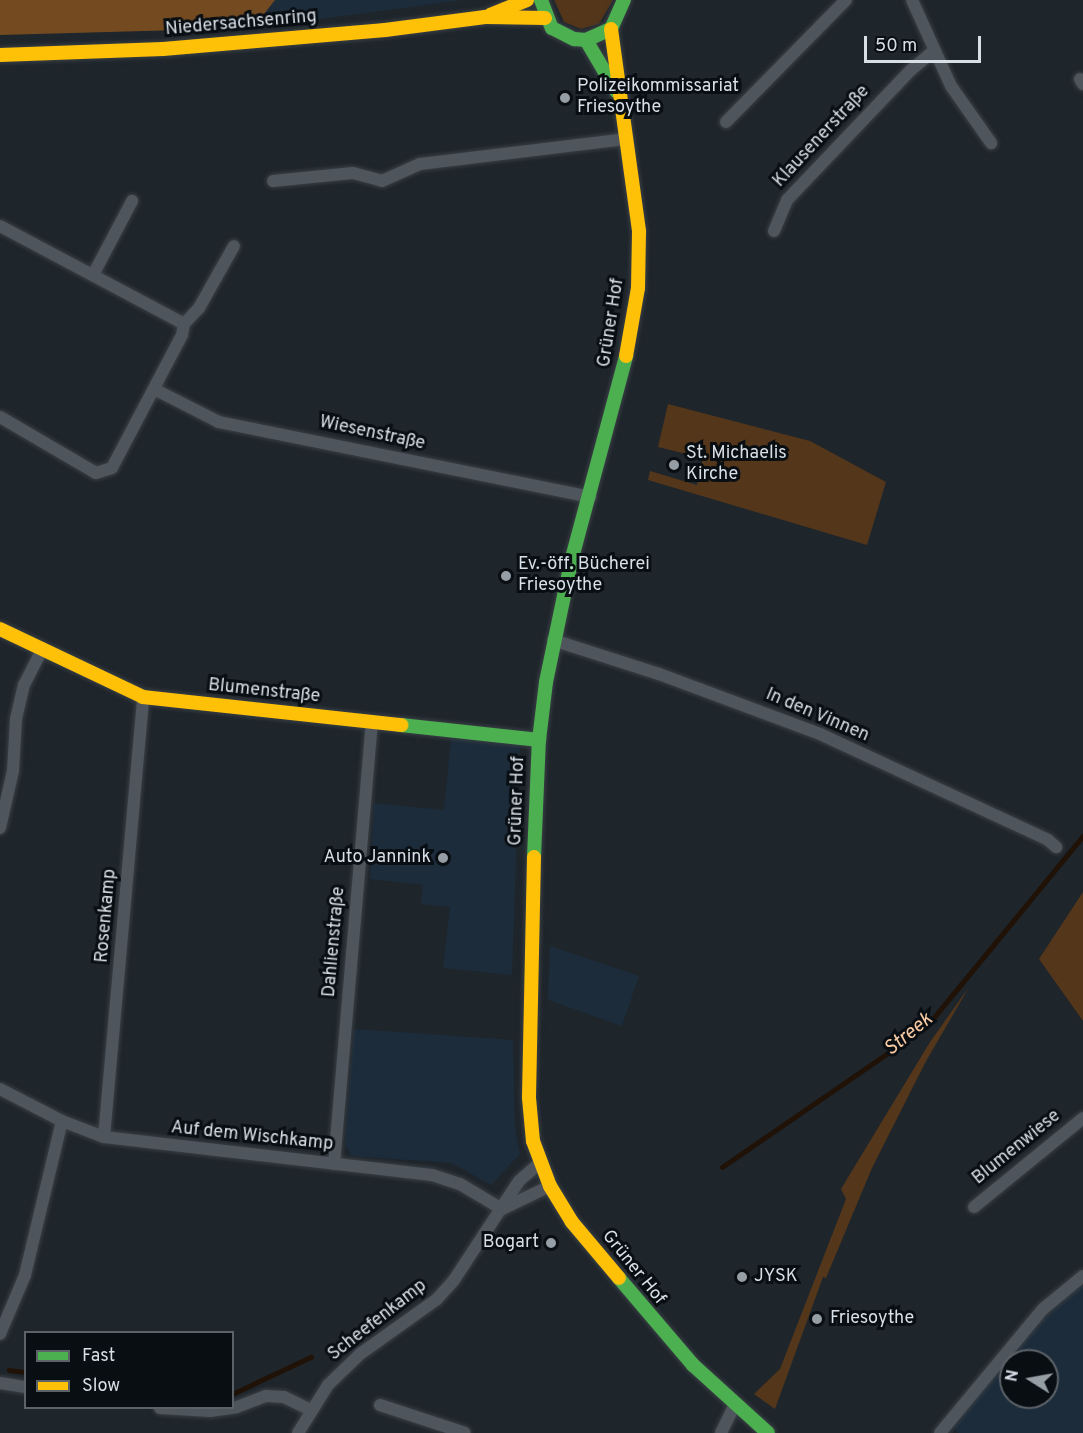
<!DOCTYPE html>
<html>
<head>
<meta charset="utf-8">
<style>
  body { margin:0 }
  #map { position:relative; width:1083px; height:1433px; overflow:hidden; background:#1e252b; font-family:Overpass,sans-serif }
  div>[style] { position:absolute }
  .built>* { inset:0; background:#1c2c3b }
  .green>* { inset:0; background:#54361a }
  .forest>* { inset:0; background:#744a21 }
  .stream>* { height:4.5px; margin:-2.25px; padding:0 2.25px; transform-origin:2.25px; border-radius:2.25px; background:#201207 }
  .roads { filter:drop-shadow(0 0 2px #393f44) drop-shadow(0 0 2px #393f44) }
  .street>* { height:12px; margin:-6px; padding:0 6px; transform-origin:6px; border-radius:6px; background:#4e555c }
  .fast>* { height:14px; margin:-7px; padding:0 7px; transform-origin:7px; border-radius:7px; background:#4caf50 }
  .slow>* { height:14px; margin:-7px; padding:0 7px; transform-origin:7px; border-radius:7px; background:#ffc107 }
  .dots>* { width:16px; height:16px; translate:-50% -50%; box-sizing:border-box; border:3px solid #090e13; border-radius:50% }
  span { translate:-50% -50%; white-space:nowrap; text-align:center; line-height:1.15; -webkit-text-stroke:6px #090e13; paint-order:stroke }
  .street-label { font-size:18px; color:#d7dfe7 }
  .poi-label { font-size:18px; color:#d7dfe7 }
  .left { translate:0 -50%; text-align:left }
  .right { translate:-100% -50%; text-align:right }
  .water-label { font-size:20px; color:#f8caa4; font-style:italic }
  .legend { position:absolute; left:24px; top:1331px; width:210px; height:78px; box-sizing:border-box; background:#090e13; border:2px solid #5b6268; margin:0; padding:8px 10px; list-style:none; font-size:18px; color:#d7dfe7 }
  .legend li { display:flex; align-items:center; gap:12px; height:30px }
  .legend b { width:30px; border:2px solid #5b6268 }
  .north { position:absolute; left:999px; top:1349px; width:60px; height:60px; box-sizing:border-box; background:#090e13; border:2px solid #5b6268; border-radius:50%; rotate:281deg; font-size:16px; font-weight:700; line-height:24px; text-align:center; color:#d7dfe7 }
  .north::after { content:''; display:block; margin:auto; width:21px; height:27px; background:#969ea5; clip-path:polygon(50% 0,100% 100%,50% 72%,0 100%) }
  .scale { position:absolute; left:864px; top:36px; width:117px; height:27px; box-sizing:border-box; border:3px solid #d7dfe7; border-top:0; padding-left:8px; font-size:18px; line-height:21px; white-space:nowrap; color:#d7dfe7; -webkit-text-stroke:4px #090e13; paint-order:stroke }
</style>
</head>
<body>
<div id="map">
  <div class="built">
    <i style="clip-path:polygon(275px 0,463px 0,253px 28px)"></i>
    <i style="clip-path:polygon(451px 738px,520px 744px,512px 975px,443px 968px,450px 907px,421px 904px,423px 885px,370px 879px,374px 803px,444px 810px)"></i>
    <i style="clip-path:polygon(550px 946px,639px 976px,622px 1026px,548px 1000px)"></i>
    <i style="clip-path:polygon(354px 1029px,513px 1040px,515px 1130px,520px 1154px,491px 1185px,452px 1163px,352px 1156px,345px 1145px)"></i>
    <i style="clip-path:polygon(evenodd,1083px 1285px,1083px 1433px,959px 1433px,954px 1428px,1007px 1359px,1055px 1307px,1083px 1285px,1011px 1361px,1047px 1361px,1047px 1397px,1011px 1397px,1011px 1361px)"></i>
  </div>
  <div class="green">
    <i style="clip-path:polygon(554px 0,613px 0,599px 24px,581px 29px,564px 22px)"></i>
    <i style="clip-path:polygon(668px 404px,810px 441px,886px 482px,867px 545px,648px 480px,650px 471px,697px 485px,703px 458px,658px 447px)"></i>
    <i style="clip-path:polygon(1083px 892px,1083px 1021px,1039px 959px)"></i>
    <i style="clip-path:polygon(969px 987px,925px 1063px,872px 1168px,826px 1278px,823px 1277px,775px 1409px,754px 1394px,780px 1369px,846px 1199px,841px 1189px,930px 1042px)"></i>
  </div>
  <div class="forest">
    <i style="clip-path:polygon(0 0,275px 0,253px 28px,0 35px)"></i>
  </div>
  <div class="stream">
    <i style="left:722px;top:1167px;width:247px;rotate:-34.5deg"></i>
    <i style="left:926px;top:1027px;width:247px;rotate:-50.6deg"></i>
    <i style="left:9px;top:1370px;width:17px;rotate:7deg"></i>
    <i style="left:232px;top:1394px;width:87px;rotate:-25.1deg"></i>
  </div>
  <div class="roads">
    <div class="street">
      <i style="left:912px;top:0;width:94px;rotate:65.6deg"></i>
      <i style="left:951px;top:86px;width:70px;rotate:54.9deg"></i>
      <i style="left:1080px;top:79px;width:6px;rotate:59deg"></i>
      <i style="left:726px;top:122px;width:171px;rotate:-45.5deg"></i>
      <i style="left:273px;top:181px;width:80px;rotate:-5.7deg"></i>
      <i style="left:353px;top:173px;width:30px;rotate:15deg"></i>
      <i style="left:382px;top:181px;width:42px;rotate:-24.1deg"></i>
      <i style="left:420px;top:164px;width:209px;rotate:-6.9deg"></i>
      <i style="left:0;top:226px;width:208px;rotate:28deg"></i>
      <i style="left:184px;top:324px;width:11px;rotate:100deg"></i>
      <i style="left:182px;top:335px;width:150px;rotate:117.8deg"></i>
      <i style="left:112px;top:468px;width:17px;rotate:163deg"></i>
      <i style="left:96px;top:473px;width:111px;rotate:-149.7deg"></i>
      <i style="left:774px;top:231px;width:34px;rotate:-67deg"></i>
      <i style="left:787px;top:200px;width:180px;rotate:-46.4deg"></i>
      <i style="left:911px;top:70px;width:30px;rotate:-40deg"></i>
      <i style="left:93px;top:275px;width:84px;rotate:-62.2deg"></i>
      <i style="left:184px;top:324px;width:22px;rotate:-47deg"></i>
      <i style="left:199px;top:308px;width:71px;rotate:-60.6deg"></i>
      <i style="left:154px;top:389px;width:73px;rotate:26.9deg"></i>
      <i style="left:219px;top:422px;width:379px;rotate:11.4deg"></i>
      <i style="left:553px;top:640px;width:111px;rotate:17.8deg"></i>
      <i style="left:659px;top:674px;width:172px;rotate:20.4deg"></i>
      <i style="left:820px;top:734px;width:251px;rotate:24.9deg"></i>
      <i style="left:1048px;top:840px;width:11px;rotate:41deg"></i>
      <i style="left:0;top:828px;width:58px;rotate:-77.2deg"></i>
      <i style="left:13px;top:771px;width:52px;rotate:-86.7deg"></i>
      <i style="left:16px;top:719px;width:35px;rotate:-77deg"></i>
      <i style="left:24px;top:685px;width:38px;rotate:-63deg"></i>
      <i style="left:0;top:1089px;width:70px;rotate:27.3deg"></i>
      <i style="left:62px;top:1121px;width:45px;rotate:20.9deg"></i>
      <i style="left:104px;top:1137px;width:330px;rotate:6.6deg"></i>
      <i style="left:432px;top:1175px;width:29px;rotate:18deg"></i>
      <i style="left:460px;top:1184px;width:49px;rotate:30.8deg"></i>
      <i style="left:104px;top:1137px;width:442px;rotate:-84.9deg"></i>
      <i style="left:334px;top:1164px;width:443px;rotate:-85.1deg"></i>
      <i style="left:974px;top:1207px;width:141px;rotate:-39.2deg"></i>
      <i style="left:502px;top:1209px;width:53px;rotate:-25.6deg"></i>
      <i style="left:0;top:1334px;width:64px;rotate:-67deg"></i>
      <i style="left:25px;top:1275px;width:158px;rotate:-76.5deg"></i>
      <i style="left:0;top:1383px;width:26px;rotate:9deg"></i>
      <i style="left:380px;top:1405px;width:89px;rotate:18.2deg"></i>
      <i style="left:160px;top:1408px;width:50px;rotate:3.4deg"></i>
      <i style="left:210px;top:1411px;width:27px;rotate:-8deg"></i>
      <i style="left:237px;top:1407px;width:31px;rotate:-21deg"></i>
      <i style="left:266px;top:1396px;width:18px;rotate:3deg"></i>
      <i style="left:284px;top:1397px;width:30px;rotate:26deg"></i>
      <i style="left:298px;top:1433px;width:57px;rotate:-58deg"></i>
      <i style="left:328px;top:1385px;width:45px;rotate:-44.1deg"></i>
      <i style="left:360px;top:1354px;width:95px;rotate:-35.5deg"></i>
      <i style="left:437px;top:1299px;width:25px;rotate:-48deg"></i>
      <i style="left:454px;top:1280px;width:118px;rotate:-56.7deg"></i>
      <i style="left:519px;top:1181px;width:28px;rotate:-41deg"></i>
      <i style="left:721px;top:1433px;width:32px;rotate:-64deg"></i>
      <i style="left:940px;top:1433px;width:161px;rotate:-50.3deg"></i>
      <i style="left:1043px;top:1309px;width:52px;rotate:-39.5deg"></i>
    </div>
    <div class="fast">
      <i style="left:541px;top:0;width:30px;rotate:69deg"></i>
      <i style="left:552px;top:28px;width:25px;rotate:27deg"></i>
      <i style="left:574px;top:39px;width:12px;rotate:5deg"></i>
      <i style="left:586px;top:40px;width:27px;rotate:-24deg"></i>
      <i style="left:611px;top:29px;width:32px;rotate:-66deg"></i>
      <i style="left:586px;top:40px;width:59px;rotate:59.5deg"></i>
      <i style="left:401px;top:725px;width:139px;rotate:6.2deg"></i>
      <i style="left:534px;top:857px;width:117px;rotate:-87.6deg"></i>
      <i style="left:539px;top:740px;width:58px;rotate:-83.1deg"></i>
      <i style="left:546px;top:682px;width:127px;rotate:-78.2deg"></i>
      <i style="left:572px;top:558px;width:209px;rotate:-75deg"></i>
      <i style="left:619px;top:1278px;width:114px;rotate:49.6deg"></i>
      <i style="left:693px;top:1365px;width:101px;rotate:42.2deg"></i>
    </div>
    <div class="slow">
      <i style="left:490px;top:15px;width:40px;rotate:-22deg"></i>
      <i style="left:611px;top:29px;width:205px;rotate:82.1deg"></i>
      <i style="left:639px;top:232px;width:56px;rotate:91deg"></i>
      <i style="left:638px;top:288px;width:69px;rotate:100deg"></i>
      <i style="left:0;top:55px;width:163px;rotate:-2.1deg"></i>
      <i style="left:163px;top:49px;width:223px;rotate:-4.9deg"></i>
      <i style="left:385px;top:30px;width:101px;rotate:-7.4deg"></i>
      <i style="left:485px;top:17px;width:60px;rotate:1deg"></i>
      <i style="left:0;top:629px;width:158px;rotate:25.4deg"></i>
      <i style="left:143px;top:697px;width:260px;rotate:6.2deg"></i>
      <i style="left:534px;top:857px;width:241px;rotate:91.2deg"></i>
      <i style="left:529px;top:1098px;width:43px;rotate:84.7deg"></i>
      <i style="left:533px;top:1141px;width:48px;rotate:69.3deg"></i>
      <i style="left:550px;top:1186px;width:42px;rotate:58.6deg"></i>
      <i style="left:572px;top:1222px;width:73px;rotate:50deg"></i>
    </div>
  </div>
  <div class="dots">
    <i style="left:565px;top:98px;background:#969ea5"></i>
    <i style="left:674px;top:465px;background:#969ea5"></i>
    <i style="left:506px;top:576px;background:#969ea5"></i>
    <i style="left:443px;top:858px;background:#969ea5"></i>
    <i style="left:551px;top:1243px;background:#969ea5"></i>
    <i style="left:742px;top:1277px;background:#969ea5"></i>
    <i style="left:817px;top:1319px;background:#969ea5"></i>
  </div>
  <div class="street-label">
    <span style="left:241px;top:24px;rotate:-5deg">Niedersachsenring</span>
    <span style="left:822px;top:137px;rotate:-47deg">Klausenerstraße</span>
    <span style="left:612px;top:323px;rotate:-81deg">Grüner Hof</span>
    <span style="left:372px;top:434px;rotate:12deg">Wiesenstraße</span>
    <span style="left:264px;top:692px;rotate:6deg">Blumenstraße</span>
    <span style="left:817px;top:716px;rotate:23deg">In den Vinnen</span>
    <span style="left:518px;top:801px;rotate:-88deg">Grüner Hof</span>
    <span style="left:107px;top:916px;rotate:-85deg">Rosenkamp</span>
    <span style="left:335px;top:942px;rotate:-85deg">Dahlienstraße</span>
    <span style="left:252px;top:1137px;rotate:6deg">Auf dem Wischkamp</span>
    <span style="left:1017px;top:1148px;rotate:-39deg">Blumenwiese</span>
    <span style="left:633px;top:1268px;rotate:51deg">Grüner Hof</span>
    <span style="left:378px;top:1321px;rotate:-38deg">Scheefenkamp</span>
  </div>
  <div class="poi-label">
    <span class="left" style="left:577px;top:98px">Polizeikommissariat<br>Friesoythe</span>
    <span class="left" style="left:686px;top:465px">St. Michaelis<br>Kirche</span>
    <span class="left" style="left:518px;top:576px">Ev.-öff. Bücherei<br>Friesoythe</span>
    <span class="right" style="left:431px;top:858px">Auto Jannink</span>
    <span class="right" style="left:539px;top:1243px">Bogart</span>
    <span class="left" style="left:754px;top:1277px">JYSK</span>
    <span class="left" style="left:830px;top:1319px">Friesoythe</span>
  </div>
  <div class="water-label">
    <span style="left:909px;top:1035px;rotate:-39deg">Streek</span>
  </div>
  <ul class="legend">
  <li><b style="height:8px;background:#4caf50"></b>Fast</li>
  <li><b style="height:8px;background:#ffc107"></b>Slow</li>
  </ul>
  <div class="north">N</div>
  <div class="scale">50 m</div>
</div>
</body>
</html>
